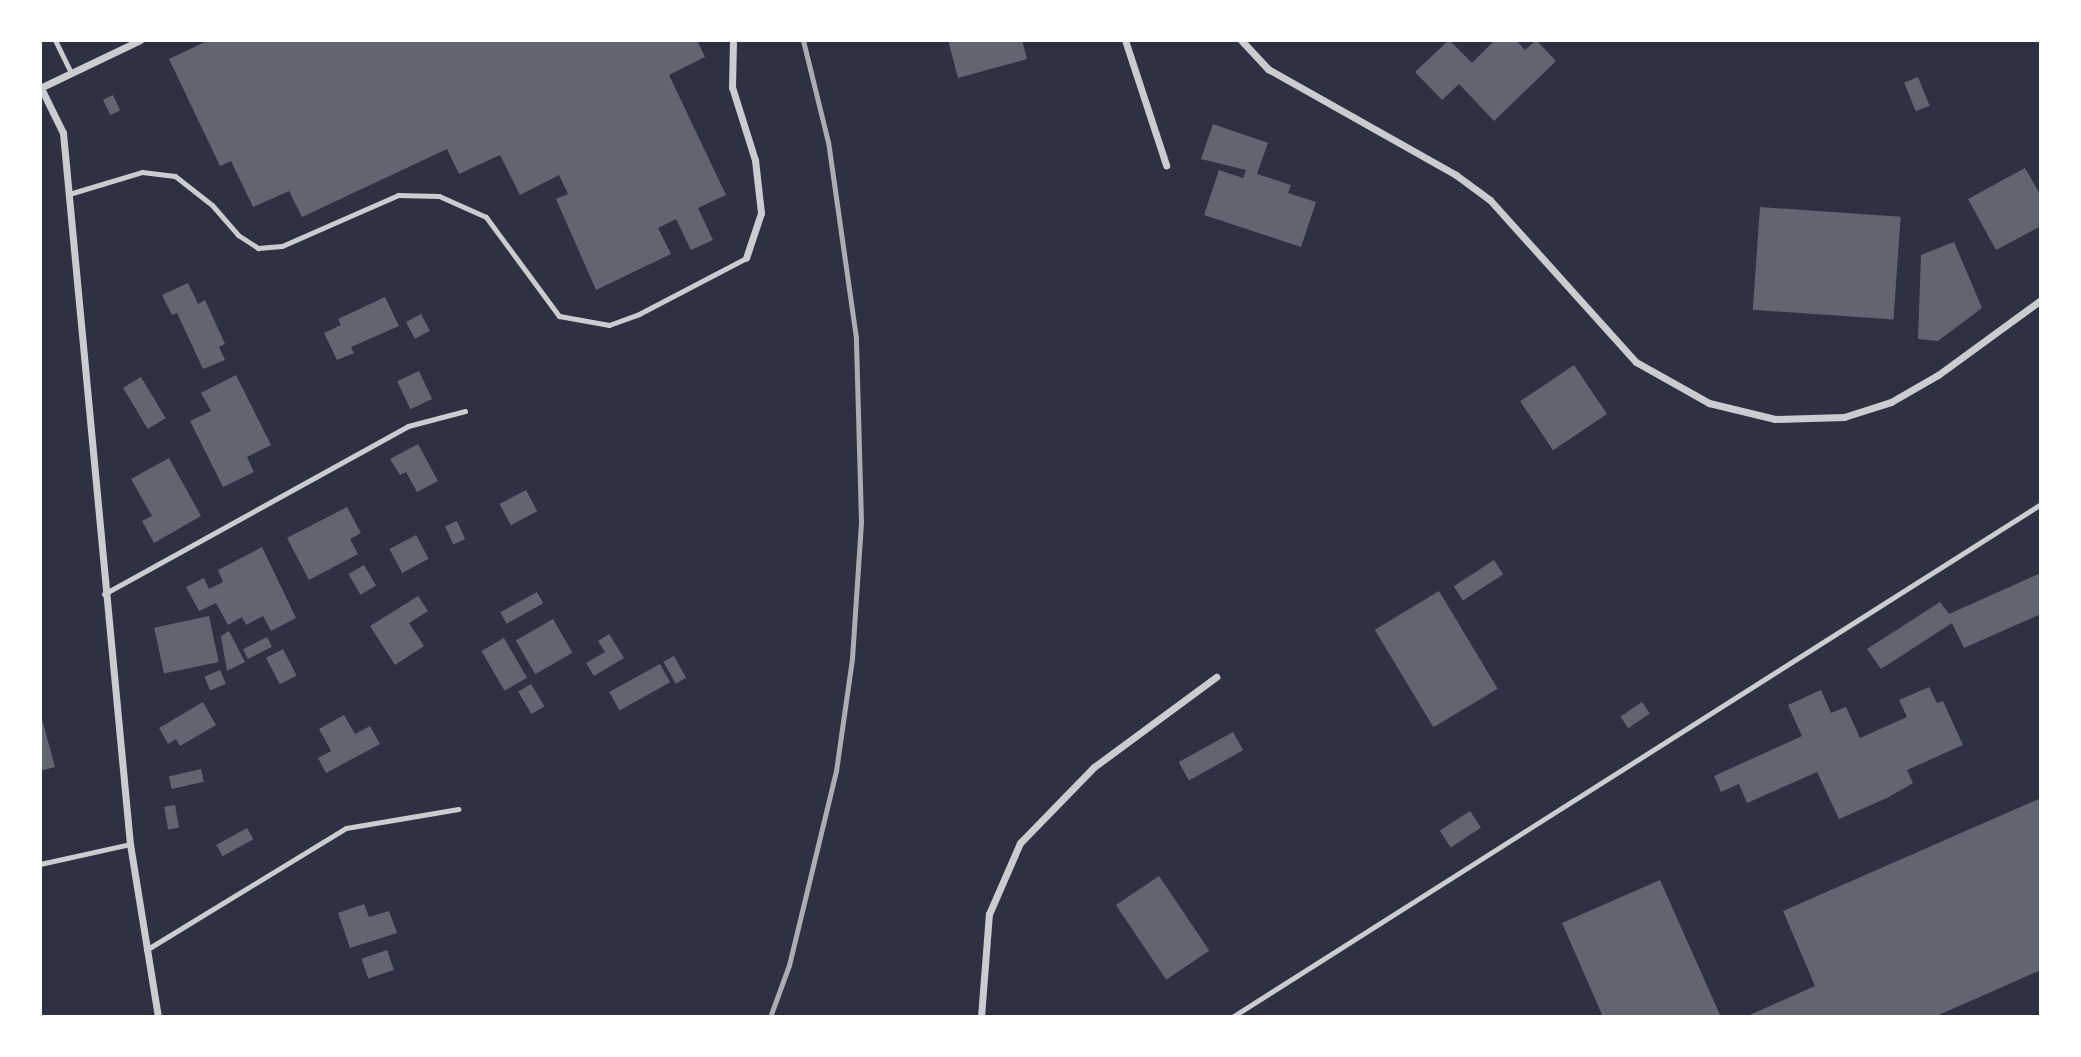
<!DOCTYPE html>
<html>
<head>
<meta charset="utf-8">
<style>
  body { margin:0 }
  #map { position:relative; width:2081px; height:1057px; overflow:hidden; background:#2d3142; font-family:"Golos Text",sans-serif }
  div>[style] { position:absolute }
  .building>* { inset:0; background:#626471; transform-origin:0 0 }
  .service>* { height:5px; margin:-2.5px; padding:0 2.5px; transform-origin:2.5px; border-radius:2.5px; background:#caccd0 }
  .minor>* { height:7px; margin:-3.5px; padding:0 3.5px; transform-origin:3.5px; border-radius:3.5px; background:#caccd0 }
  .rail>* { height:5px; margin:-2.5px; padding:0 2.5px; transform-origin:2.5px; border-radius:2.5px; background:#abadb3 }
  span { translate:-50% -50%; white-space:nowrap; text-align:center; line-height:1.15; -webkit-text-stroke:5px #fff; paint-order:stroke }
  .frame { position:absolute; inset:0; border:42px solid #fff; pointer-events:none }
</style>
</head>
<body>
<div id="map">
  <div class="building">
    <i style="clip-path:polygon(209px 40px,697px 40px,705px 57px,669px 75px,726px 195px,698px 208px,713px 240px,691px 250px,676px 219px,658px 228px,671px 254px,596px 290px,556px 199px,568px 194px,559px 175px,520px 195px,500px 155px,459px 174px,447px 149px,302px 217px,289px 191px,253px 207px,231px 161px,220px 166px,169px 59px)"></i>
    <i style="clip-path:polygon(948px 40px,1022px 40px,1027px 59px,958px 78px)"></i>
    <i style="clip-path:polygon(1449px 40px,1472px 63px,1495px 40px,1516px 40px,1525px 50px,1536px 40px,1556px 61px,1494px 121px,1459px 84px,1442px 100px,1415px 72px)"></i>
    <i style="left:1918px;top:77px;width:31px;height:15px;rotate:68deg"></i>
    <i style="left:113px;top:95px;width:17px;height:11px;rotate:65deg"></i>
    <i style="clip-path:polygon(1213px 124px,1268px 143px,1257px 174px,1291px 185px,1288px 193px,1316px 202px,1301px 247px,1204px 215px,1219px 170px,1243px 178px,1246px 170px,1201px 159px)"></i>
    <i style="clip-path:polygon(2025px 168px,2041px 196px,2041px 226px,1996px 250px,1968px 199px)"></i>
    <i style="left:1760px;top:207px;width:141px;height:103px;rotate:4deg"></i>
    <i style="clip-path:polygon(1954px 242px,1982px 308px,1938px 341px,1918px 339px,1921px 255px)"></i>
    <i style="clip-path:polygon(188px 283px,198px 304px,205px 300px,225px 344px,219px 347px,225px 360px,203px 369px,177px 313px,172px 315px,162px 295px)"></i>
    <i style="clip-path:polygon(385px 297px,399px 326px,351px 347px,354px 353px,337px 360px,324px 333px,341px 325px,338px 319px)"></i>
    <i style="left:421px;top:314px;width:19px;height:17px;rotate:62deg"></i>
    <i style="left:1574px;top:365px;width:59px;height:65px;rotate:56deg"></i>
    <i style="left:419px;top:371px;width:31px;height:24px;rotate:65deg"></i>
    <i style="clip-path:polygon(236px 375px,271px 445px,247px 457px,254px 472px,223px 487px,190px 421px,211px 411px,201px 393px)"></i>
    <i style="left:141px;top:377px;width:48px;height:21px;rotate:59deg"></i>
    <i style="clip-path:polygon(418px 444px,438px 481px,417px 492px,406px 472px,400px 475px,390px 459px)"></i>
    <i style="clip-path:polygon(169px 458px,201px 516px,154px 543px,142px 521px,152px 516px,131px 479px)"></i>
    <i style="left:526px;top:490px;width:24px;height:30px;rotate:62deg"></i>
    <i style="clip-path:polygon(347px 507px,361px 533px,350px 539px,358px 554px,309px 580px,287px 538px)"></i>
    <i style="left:457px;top:521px;width:20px;height:13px;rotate:66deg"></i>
    <i style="left:416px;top:535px;width:27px;height:30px;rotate:62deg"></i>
    <i style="clip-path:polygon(262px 547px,296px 618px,271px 631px,263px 616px,246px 625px,242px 617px,228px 625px,216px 603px,199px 611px,186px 587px,204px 578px,209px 589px,223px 582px,218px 570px)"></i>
    <i style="left:1494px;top:560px;width:17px;height:48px;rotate:57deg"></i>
    <i style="left:364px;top:565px;width:24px;height:18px;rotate:60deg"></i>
    <i style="clip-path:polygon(2041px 573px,2041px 614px,1964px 648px,1952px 623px,1881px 669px,1867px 649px,1940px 602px,1949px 614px)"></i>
    <i style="left:1439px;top:591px;width:114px;height:75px;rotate:59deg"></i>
    <i style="left:537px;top:592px;width:13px;height:42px;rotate:61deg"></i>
    <i style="clip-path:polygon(418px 596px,428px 611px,409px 623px,424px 646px,395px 665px,370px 626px)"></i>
    <i style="left:209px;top:616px;width:47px;height:56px;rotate:78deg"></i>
    <i style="left:553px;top:619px;width:39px;height:43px;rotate:60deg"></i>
    <i style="clip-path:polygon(229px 631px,245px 662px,227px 671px,221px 636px)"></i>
    <i style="clip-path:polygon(609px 634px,624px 658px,594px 676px,586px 663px,605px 652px,598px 641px)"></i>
    <i style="left:267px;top:637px;width:11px;height:27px;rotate:63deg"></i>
    <i style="left:504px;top:638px;width:46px;height:26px;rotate:60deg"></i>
    <i style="left:283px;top:649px;width:30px;height:19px;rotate:63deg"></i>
    <i style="left:674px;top:656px;width:25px;height:12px;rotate:61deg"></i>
    <i style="left:660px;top:664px;width:21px;height:58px;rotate:61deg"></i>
    <i style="left:220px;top:670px;width:15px;height:17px;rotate:67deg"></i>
    <i style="left:531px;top:684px;width:26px;height:15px;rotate:59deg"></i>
    <i style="clip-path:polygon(1929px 687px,1937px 703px,1943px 701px,1963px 745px,1907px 770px,1913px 783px,1887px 798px,1839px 819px,1817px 772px,1747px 803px,1739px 784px,1721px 792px,1714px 776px,1802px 736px,1788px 705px,1821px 690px,1831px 713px,1846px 707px,1860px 738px,1907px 717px,1899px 700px)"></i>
    <i style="clip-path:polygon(203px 702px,216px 725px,180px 746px,176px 739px,168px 744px,159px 728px)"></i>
    <i style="left:1642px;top:702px;width:14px;height:26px;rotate:56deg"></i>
    <i style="clip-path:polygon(40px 712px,55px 767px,40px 771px)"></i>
    <i style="clip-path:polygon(344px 715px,355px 734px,370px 726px,380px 744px,326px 773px,318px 758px,331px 751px,319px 729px)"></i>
    <i style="left:1233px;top:732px;width:21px;height:62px;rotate:61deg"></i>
    <i style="left:201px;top:769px;width:13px;height:33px;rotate:77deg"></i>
    <i style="clip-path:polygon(2041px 798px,2041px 970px,1934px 1017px,1745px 1017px,1815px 986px,1783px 911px)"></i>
    <i style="left:175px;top:805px;width:23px;height:11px;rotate:80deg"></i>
    <i style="left:1470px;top:811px;width:20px;height:36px;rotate:57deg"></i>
    <i style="left:247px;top:828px;width:13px;height:35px;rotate:61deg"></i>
    <i style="left:1159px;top:876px;width:90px;height:52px;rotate:56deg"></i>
    <i style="clip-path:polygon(1660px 880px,1721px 1017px,1603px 1017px,1562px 923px)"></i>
    <i style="clip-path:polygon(364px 904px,369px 917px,389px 911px,397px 933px,350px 948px,338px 913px)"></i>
    <i style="left:387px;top:950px;width:21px;height:27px;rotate:71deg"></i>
  </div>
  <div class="service">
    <i style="left:55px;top:40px;width:37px;rotate:64deg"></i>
    <i style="left:69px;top:194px;width:76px;rotate:-16.8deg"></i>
    <i style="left:142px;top:172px;width:33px;rotate:7deg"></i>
    <i style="left:175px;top:176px;width:47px;rotate:38.1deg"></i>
    <i style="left:212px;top:205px;width:40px;rotate:49deg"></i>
    <i style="left:238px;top:235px;width:24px;rotate:33deg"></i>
    <i style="left:258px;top:248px;width:24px;rotate:-5deg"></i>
    <i style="left:282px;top:246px;width:127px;rotate:-23.7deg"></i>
    <i style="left:398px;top:195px;width:41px;rotate:1.4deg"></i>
    <i style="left:439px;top:196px;width:51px;rotate:24.1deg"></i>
    <i style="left:486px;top:217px;width:123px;rotate:53.6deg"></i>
    <i style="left:559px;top:316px;width:51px;rotate:10.2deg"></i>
    <i style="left:609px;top:325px;width:32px;rotate:-20deg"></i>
    <i style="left:639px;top:314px;width:121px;rotate:-27.6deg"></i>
    <i style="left:104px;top:594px;width:347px;rotate:-28.9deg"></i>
    <i style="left:408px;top:426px;width:59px;rotate:-14.7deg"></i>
    <i style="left:40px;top:864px;width:92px;rotate:-12.5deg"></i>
    <i style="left:146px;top:950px;width:234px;rotate:-31.4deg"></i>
    <i style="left:346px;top:828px;width:114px;rotate:-9.6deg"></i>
    <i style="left:1232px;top:1017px;width:958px;rotate:-32.38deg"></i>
  </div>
  <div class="minor">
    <i style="left:733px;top:40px;width:47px;rotate:91.2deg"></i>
    <i style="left:732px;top:87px;width:77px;rotate:72.5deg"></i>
    <i style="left:755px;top:160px;width:53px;rotate:83.5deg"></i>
    <i style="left:761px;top:213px;width:47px;rotate:108.4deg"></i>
    <i style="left:1125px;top:40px;width:132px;rotate:71.8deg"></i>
    <i style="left:1241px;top:40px;width:40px;rotate:47deg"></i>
    <i style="left:1268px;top:69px;width:216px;rotate:29.4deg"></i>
    <i style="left:1456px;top:175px;width:42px;rotate:36.3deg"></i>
    <i style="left:1490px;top:200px;width:218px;rotate:48deg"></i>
    <i style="left:1636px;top:362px;width:84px;rotate:29.3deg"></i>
    <i style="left:1709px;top:403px;width:68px;rotate:13.6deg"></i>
    <i style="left:1775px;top:419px;width:69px;rotate:-1.7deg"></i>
    <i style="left:1844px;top:417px;width:49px;rotate:-17.7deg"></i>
    <i style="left:1891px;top:402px;width:54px;rotate:-29.9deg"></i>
    <i style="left:1938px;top:375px;width:127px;rotate:-36.1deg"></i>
    <i style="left:40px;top:88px;width:111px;rotate:-25.6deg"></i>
    <i style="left:41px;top:88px;width:50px;rotate:63.9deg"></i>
    <i style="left:63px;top:133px;width:714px;rotate:84.62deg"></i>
    <i style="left:130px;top:844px;width:175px;rotate:80.8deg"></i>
    <i style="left:981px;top:1017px;width:103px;rotate:-85.6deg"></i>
    <i style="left:989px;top:914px;width:77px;rotate:-66.4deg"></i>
    <i style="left:1020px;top:843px;width:106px;rotate:-45.8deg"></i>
    <i style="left:1094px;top:767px;width:152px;rotate:-36.4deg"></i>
  </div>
  <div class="rail">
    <i style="left:770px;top:1017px;width:55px;rotate:-69.9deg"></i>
    <i style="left:789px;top:965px;width:200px;rotate:-76.4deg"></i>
    <i style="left:836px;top:771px;width:114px;rotate:-81.9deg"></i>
    <i style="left:852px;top:658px;width:137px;rotate:-86.2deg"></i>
    <i style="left:861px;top:521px;width:183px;rotate:-91.6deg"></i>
    <i style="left:856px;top:338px;width:198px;rotate:-98.1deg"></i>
    <i style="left:828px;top:142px;width:105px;rotate:-103.8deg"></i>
  </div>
  <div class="frame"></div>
</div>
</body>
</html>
